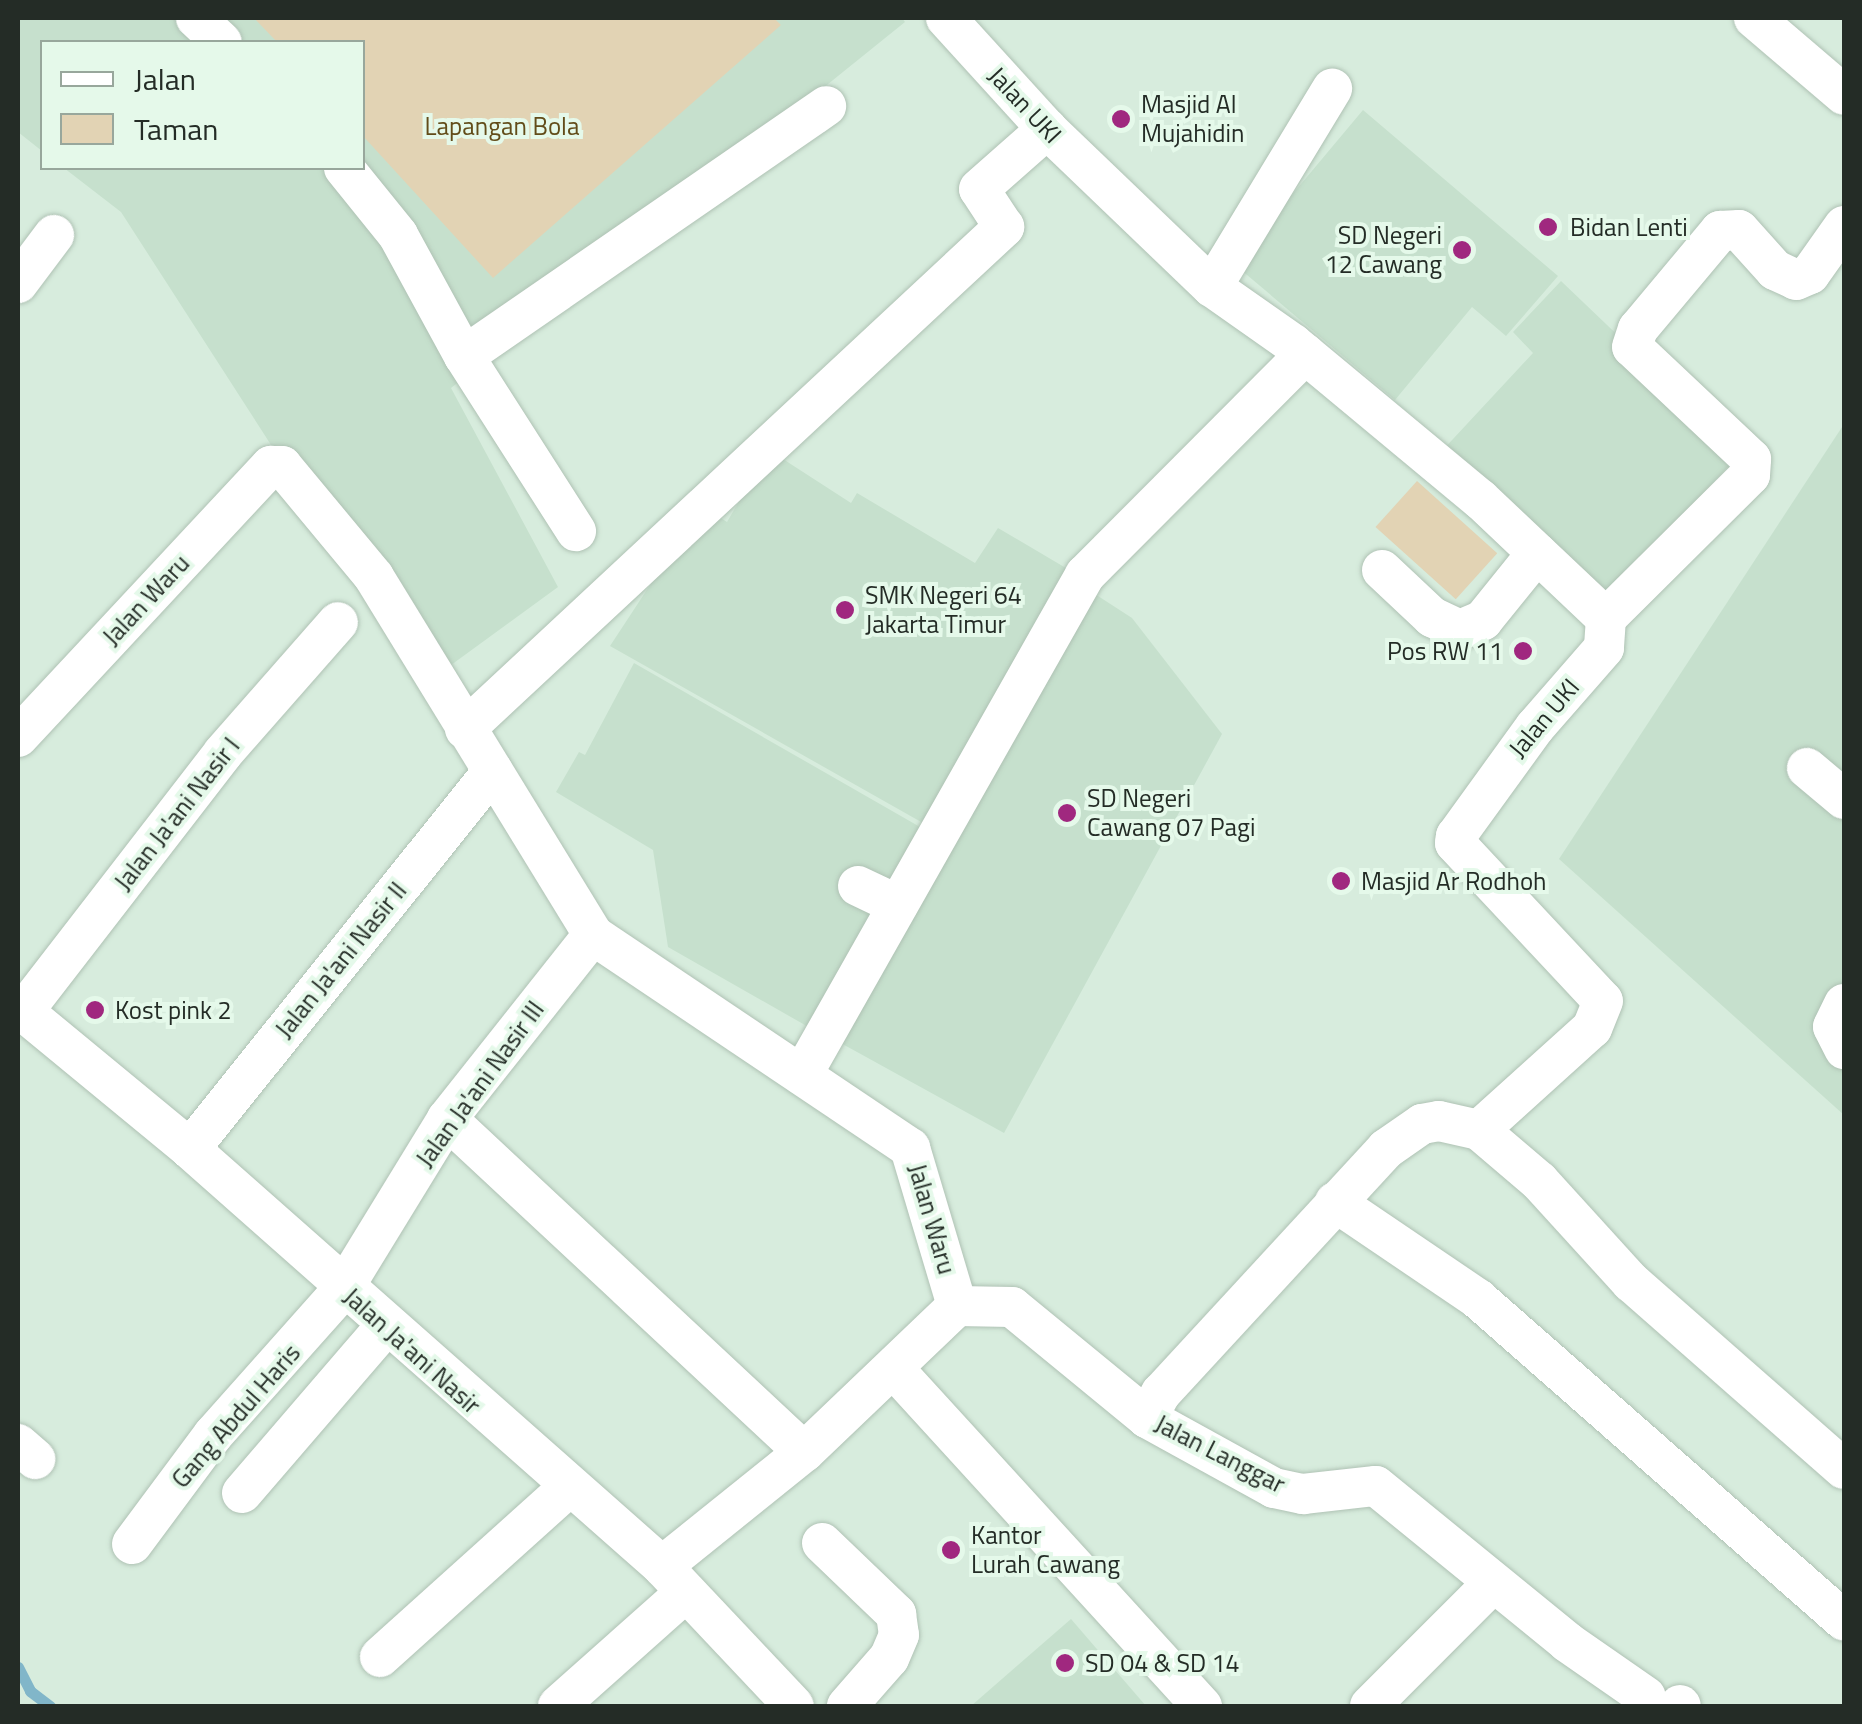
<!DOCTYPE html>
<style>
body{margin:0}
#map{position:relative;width:1862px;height:1724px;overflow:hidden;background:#d7ecdd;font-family:"Titillium Web",sans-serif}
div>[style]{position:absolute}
.built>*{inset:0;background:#c6e0cd}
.green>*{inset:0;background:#e2d3b4;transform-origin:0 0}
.stream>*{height:11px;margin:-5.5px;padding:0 5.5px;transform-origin:5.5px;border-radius:5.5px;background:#81b6c9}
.roads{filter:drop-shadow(0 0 2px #afc2b4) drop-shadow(0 0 2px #afc2b4)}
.minor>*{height:40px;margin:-20px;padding:0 20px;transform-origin:20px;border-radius:20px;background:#fff}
.dots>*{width:28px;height:28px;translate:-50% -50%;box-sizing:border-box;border:5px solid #e5f9ea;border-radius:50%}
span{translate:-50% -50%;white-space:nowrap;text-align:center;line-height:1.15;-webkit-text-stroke:8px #e5f9ea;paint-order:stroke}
.street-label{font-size:25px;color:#242c26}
.poi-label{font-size:25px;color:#242c26}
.left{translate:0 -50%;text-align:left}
.right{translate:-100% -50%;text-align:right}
.park-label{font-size:25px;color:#624c19}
.frame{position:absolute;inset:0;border:20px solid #242c26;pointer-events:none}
.legend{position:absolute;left:40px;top:40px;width:325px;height:130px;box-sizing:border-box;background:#e5f9ea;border:2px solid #98a79c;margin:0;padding:12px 18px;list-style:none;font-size:30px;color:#242c26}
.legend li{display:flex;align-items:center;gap:20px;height:50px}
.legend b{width:50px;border:2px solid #98a79c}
</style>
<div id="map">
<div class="built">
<div style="clip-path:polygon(18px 18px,902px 18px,905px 22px,451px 388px,558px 587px,425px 684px,121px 212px,64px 168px,362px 168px,362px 42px,42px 42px,42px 151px,18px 132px)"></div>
<div style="clip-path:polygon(1363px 110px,1558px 276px,1506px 336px,1472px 307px,1395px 400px,1234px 264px)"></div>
<div style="clip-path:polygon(1561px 281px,1741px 453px,1599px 604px,1440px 453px,1533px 353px,1513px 332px)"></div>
<div style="clip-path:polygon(1844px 424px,1844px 1115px,1559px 859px)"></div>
<div style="clip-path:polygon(769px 450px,851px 503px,857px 493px,975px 563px,998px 528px,1076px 574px,930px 827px,610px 646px,702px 506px,727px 522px)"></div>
<div style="clip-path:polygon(1081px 585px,1132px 618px,1222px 734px,1004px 1133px,828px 1036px)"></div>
<div style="clip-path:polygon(634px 663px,934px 835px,819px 1033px,668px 947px,653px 850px,556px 792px,579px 752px,585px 755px)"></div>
<div style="clip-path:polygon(1071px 1619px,1146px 1706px,971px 1706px)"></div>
</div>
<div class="green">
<div style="clip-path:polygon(254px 18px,774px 18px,781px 25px,493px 278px,363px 136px,362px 42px,277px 42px)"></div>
<div style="left:1417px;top:481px;width:108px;height:62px;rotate:42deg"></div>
</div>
<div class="stream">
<div style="left:18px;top:1667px;width:27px;rotate:63deg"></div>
<div style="left:30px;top:1691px;width:25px;rotate:37deg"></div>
</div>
<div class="roads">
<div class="minor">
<div style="left:196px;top:18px;width:35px;rotate:43deg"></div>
<div style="left:946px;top:18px;width:150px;rotate:47.7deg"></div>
<div style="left:1047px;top:129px;width:228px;rotate:43.8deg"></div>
<div style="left:1212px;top:287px;width:99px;rotate:35.1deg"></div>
<div style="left:1293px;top:344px;width:243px;rotate:39.7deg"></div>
<div style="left:1480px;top:499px;width:173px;rotate:43.4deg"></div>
<div style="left:1606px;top:618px;width:30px;rotate:94deg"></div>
<div style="left:1604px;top:648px;width:105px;rotate:131.1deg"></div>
<div style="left:1535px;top:727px;width:135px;rotate:125.9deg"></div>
<div style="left:1456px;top:836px;width:7px;rotate:98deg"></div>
<div style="left:1455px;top:843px;width:216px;rotate:46.9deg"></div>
<div style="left:1603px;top:1001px;width:29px;rotate:112deg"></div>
<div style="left:1592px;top:1028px;width:152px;rotate:137.9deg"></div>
<div style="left:1754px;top:18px;width:118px;rotate:40.5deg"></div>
<div style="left:344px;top:168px;width:86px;rotate:51.1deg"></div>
<div style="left:398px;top:235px;width:138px;rotate:61.4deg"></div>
<div style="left:464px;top:356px;width:440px;rotate:-34.6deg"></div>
<div style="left:18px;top:283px;width:60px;rotate:-53.1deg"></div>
<div style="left:1212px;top:287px;width:232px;rotate:-58.8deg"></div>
<div style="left:464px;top:356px;width:208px;rotate:57.4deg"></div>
<div style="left:1382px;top:570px;width:69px;rotate:43.2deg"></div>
<div style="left:1432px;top:617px;width:31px;rotate:25deg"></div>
<div style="left:1460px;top:630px;width:25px;rotate:-23deg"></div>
<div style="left:1483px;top:620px;width:86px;rotate:-51.1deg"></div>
<div style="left:1606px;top:618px;width:203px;rotate:-44.8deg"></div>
<div style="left:1750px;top:475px;width:16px;rotate:-86deg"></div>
<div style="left:1751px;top:459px;width:163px;rotate:-136.7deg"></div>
<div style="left:1632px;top:347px;width:19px;rotate:-72deg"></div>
<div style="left:1638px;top:329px;width:128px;rotate:-50.1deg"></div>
<div style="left:1720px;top:231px;width:19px;rotate:-3deg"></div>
<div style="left:1739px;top:230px;width:54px;rotate:48deg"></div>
<div style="left:1775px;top:270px;width:23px;rotate:25deg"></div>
<div style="left:1796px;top:280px;width:15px;rotate:-23deg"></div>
<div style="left:1810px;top:274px;width:59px;rotate:-54.7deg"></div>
<div style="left:465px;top:729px;width:737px;rotate:-42.96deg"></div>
<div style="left:1004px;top:227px;width:45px;rotate:-123.3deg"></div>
<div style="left:979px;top:189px;width:91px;rotate:-41.4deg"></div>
<div style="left:18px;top:737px;width:371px;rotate:-47deg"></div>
<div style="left:271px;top:466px;width:11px"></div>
<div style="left:282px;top:466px;width:144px;rotate:50.3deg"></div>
<div style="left:374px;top:577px;width:420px;rotate:58.5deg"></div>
<div style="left:593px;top:935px;width:382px;rotate:33.9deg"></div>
<div style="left:910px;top:1148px;width:165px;rotate:73.4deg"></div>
<div style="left:957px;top:1306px;width:211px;rotate:136.3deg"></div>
<div style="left:804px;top:1452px;width:182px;rotate:141.2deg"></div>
<div style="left:1807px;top:768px;width:48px;rotate:40deg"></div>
<div style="left:858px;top:886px;width:44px;rotate:25.4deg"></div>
<div style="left:1844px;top:1004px;width:25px;rotate:116deg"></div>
<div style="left:1833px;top:1027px;width:25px;rotate:63deg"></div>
<div style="left:18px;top:1007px;width:223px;rotate:39.5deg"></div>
<div style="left:190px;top:1149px;width:630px;rotate:41.46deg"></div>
<div style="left:662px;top:1566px;width:192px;rotate:46.7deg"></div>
<div style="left:23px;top:1012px;width:327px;rotate:-52.3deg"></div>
<div style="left:223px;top:753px;width:174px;rotate:-48.7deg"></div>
<div style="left:802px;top:1075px;width:575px;rotate:-60.49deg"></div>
<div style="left:1085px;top:575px;width:312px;rotate:-45.1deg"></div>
<div style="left:447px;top:1119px;width:488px;rotate:43deg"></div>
<div style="left:190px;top:1149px;width:484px;rotate:-51.3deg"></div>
<div style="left:1335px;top:1202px;width:173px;rotate:34.1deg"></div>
<div style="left:1478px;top:1299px;width:487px;rotate:41.3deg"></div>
<div style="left:957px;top:1306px;width:55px;rotate:1deg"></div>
<div style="left:1012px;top:1307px;width:175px;rotate:39.4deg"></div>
<div style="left:1147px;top:1418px;width:145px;rotate:28.9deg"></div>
<div style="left:1274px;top:1488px;width:30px;rotate:12deg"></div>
<div style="left:1303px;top:1494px;width:73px;rotate:-6.3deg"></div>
<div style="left:1376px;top:1486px;width:247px;rotate:39.2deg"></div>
<div style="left:1567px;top:1642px;width:96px;rotate:34.8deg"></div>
<div style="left:894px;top:1369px;width:457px;rotate:47.6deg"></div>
<div style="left:1147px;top:1418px;width:29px;rotate:-61deg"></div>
<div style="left:1161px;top:1393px;width:332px;rotate:-47.3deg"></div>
<div style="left:1386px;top:1149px;width:44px;rotate:-34.8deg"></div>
<div style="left:1422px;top:1124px;width:17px;rotate:-10deg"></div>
<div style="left:1439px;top:1121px;width:41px;rotate:12.7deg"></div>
<div style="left:1479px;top:1130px;width:79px;rotate:40.4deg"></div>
<div style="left:1539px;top:1181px;width:137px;rotate:47.7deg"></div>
<div style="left:1631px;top:1282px;width:283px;rotate:41.3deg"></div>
<div style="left:18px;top:1444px;width:23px;rotate:41deg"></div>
<div style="left:242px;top:1493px;width:219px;rotate:-49.3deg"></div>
<div style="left:822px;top:1543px;width:103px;rotate:43.8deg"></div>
<div style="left:896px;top:1614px;width:21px;rotate:82deg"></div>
<div style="left:899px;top:1635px;width:25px;rotate:113deg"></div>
<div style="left:889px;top:1658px;width:64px;rotate:131.2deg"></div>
<div style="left:132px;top:1544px;width:136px;rotate:-53.4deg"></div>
<div style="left:213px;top:1435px;width:195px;rotate:-48.3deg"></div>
<div style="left:343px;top:1289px;width:199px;rotate:-58.5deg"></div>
<div style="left:447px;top:1119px;width:235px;rotate:-51.6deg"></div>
<div style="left:380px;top:1657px;width:253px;rotate:-42deg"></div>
<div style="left:1680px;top:1705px;width:1px;rotate:45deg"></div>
<div style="left:558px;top:1706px;width:170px;rotate:-41.7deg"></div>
<div style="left:1370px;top:1706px;width:174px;rotate:-45deg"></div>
</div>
</div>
<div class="dots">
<div style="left:1121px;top:119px;background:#a0287f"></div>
<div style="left:1548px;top:227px;background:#a0287f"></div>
<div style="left:1462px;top:250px;background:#a0287f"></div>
<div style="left:845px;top:610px;background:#a0287f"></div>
<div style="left:1523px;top:651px;background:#a0287f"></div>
<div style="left:1067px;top:813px;background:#a0287f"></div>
<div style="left:1341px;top:881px;background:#a0287f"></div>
<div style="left:95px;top:1010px;background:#a0287f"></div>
<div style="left:951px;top:1550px;background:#a0287f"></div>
<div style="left:1065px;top:1663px;background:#a0287f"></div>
</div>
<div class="street-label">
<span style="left:1025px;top:105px;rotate:47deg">Jalan UKI</span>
<span style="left:146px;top:600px;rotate:-47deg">Jalan Waru</span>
<span style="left:1544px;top:718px;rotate:-50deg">Jalan UKI</span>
<span style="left:177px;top:814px;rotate:-52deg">Jalan Ja'ani Nasir I</span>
<span style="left:341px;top:960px;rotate:-51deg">Jalan Ja'ani Nasir II</span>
<span style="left:480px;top:1084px;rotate:-54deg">Jalan Ja'ani Nasir III</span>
<span style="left:932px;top:1219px;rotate:74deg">Jalan Waru</span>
<span style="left:412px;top:1351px;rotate:42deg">Jalan Ja'ani Nasir</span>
<span style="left:236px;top:1416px;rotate:-49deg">Gang Abdul Haris</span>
<span style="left:1220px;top:1454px;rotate:27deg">Jalan Langgar</span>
</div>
<div class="poi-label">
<span class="left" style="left:1141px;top:119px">Masjid Al<br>Mujahidin</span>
<span class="left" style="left:1570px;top:227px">Bidan Lenti</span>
<span class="right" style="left:1442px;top:250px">SD Negeri<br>12 Cawang</span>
<span class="left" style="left:865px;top:610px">SMK Negeri 64<br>Jakarta Timur</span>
<span class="right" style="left:1503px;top:651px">Pos RW 11</span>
<span class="left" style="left:1087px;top:813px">SD Negeri<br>Cawang 07 Pagi</span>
<span class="left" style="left:1361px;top:881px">Masjid Ar Rodhoh</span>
<span class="left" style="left:115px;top:1010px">Kost pink 2</span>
<span class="left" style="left:971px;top:1550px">Kantor<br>Lurah Cawang</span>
<span class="left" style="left:1085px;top:1663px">SD 04 &amp; SD 14</span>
</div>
<div class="park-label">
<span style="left:502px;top:126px">Lapangan Bola</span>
</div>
<div class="frame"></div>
<ul class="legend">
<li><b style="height:12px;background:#fff"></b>Jalan</li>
<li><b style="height:28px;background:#e2d3b4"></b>Taman</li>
</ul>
</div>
